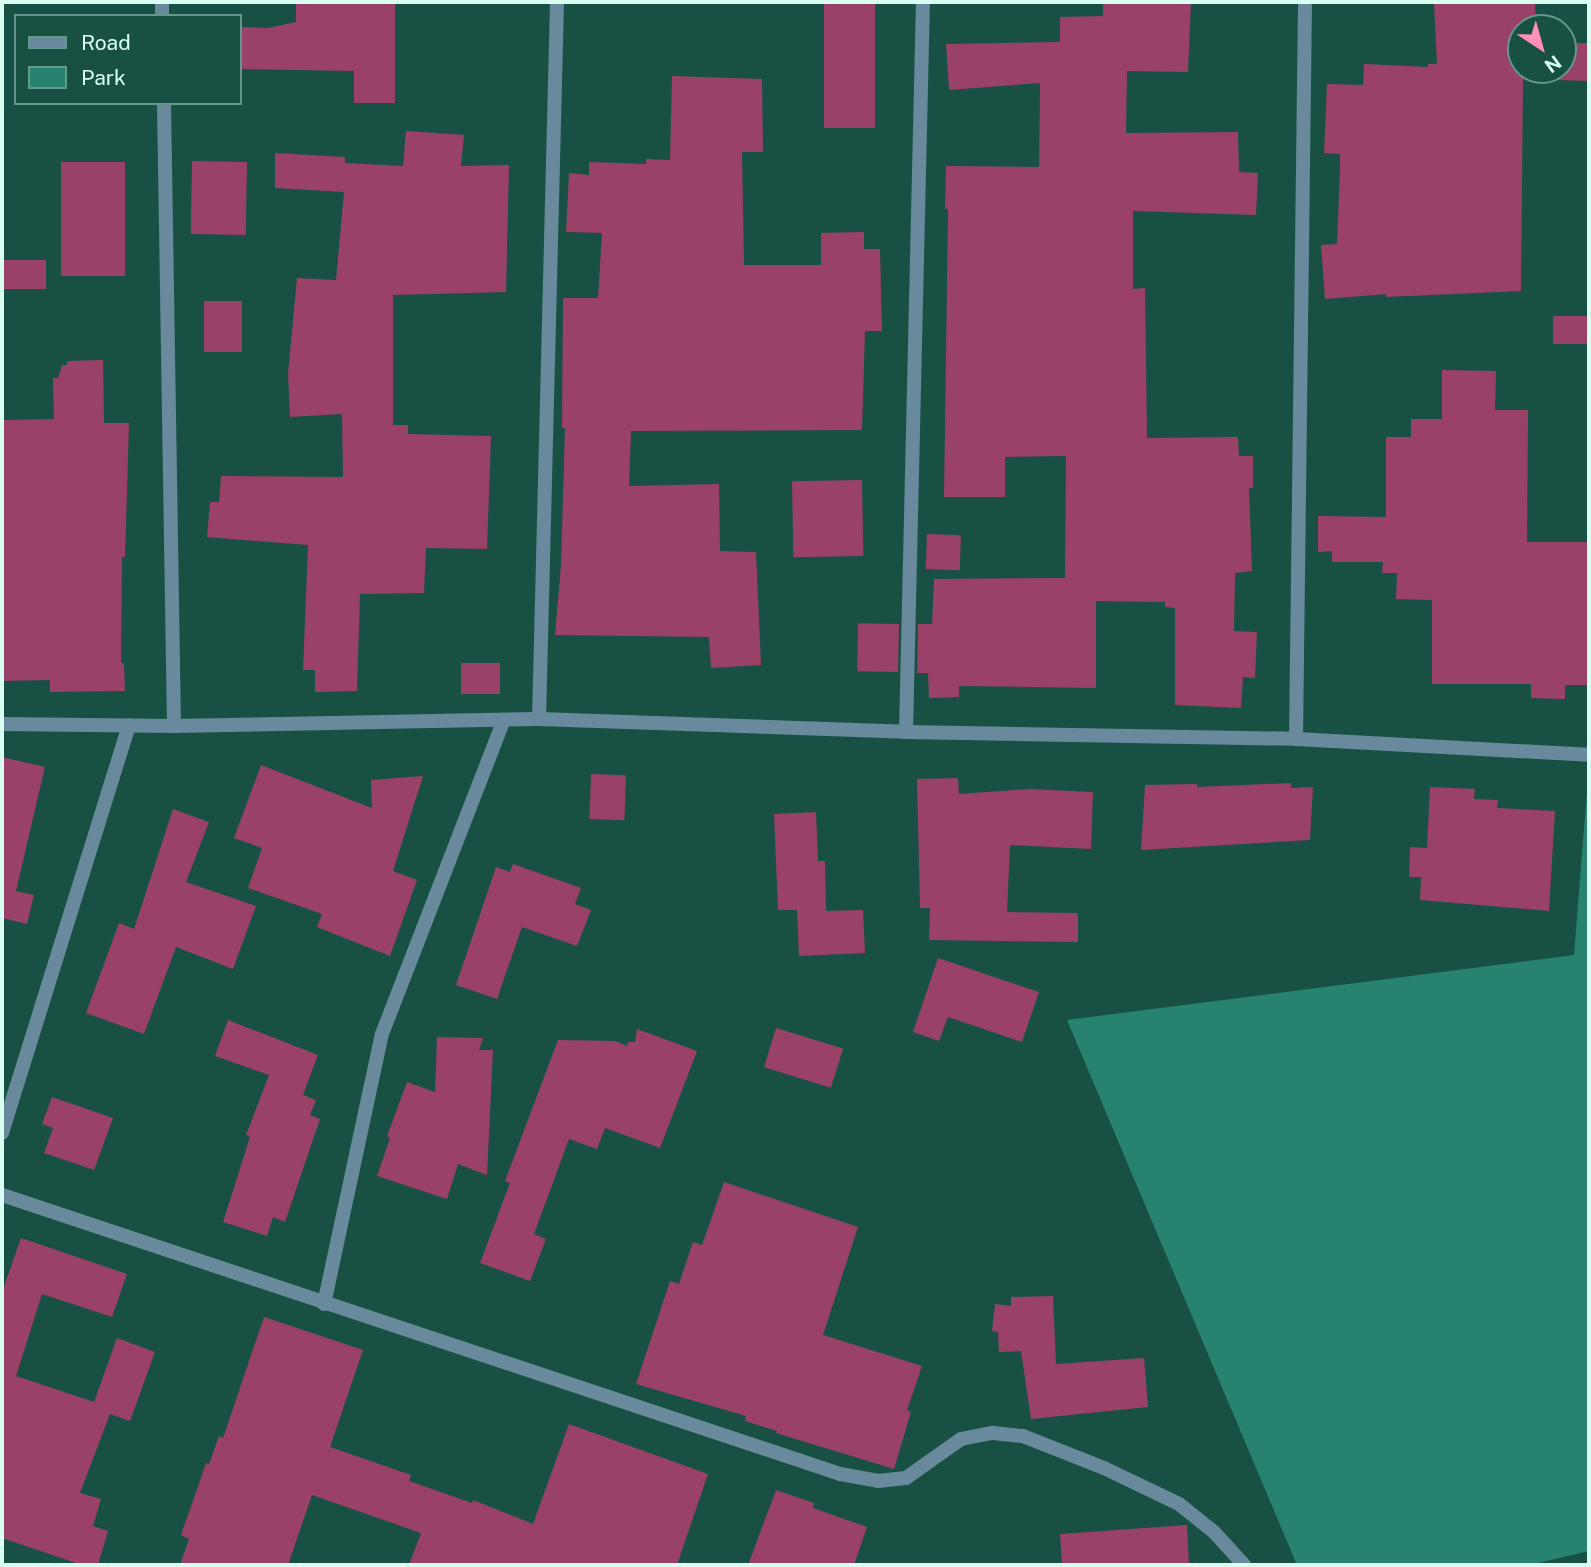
<!DOCTYPE html>
<style>
body{margin:0}
#map{position:relative;width:1591px;height:1567px;overflow:hidden;background:#185144;font-family:"Public Sans",sans-serif}
div>[style]{position:absolute}
.green>*{inset:0;background:#27836f}
.building>*{inset:0;background:#994168;transform-origin:0 0}
.minor>*{height:14px;margin:-7px;padding:0 7px;transform-origin:7px;border-radius:7px;background:#69899d}
span{translate:-50% -50%;white-space:nowrap;text-align:center;line-height:1.15;-webkit-text-stroke:6px #185144;paint-order:stroke}
.frame{position:absolute;inset:0;border:4px solid #d9fff3;pointer-events:none}
.legend{position:absolute;left:14px;top:14px;width:228px;height:91px;box-sizing:border-box;background:#185144;border:2px solid #65978a;margin:0;padding:9px 12px;list-style:none;font-size:21px;color:#d9fff3}
.legend li{display:flex;align-items:center;gap:14px;height:35px}
.legend b{width:35px;border:2px solid #65978a}
.north{position:absolute;left:1507px;top:14px;width:70px;height:70px;box-sizing:border-box;background:#185144;border:2px solid #65978a;border-radius:50%;rotate:144deg;font-size:19px;font-weight:700;line-height:28px;text-align:center;color:#d9fff3}
.north::after{content:'';display:block;margin:auto;width:24px;height:32px;background:#fe8ebc;clip-path:polygon(50% 0,100% 100%,50% 72%,0 100%)}
</style>
<div id="map">
<div class="green">
<div style="clip-path:polygon(1587px 791px,1589px 1551px,1529px 1565px,1297px 1565px,1067px 1020px,1574px 955px)"></div>
</div>
<div class="building">
<div style="clip-path:polygon(296px 2px,395px 2px,395px 103px,354px 103px,354px 71px,240px 69px,240px 27px,268px 28px,296px 22px)"></div>
<div style="left:824px;top:2px;width:51px;height:126px"></div>
<div style="clip-path:polygon(1103px 2px,1191px 2px,1188px 72px,1127px 71px,1126px 133px,1238px 132px,1239px 172px,1258px 173px,1256px 215px,1133px 211px,1133px 289px,1145px 288px,1147px 438px,1238px 437px,1239px 456px,1253px 456px,1253px 488px,1249px 488px,1252px 571px,1235px 573px,1234px 631px,1257px 632px,1255px 678px,1243px 677px,1241px 708px,1175px 705px,1175px 608px,1165px 607px,1165px 602px,1096px 601px,1096px 688px,959px 686px,959px 697px,929px 698px,928px 673px,917px 673px,918px 624px,932px 624px,934px 579px,1065px 578px,1066px 456px,1005px 457px,1005px 497px,944px 497px,948px 209px,945px 209px,946px 166px,1039px 167px,1040px 83px,949px 90px,946px 44px,1060px 42px,1060px 17px,1103px 16px)"></div>
<div style="clip-path:polygon(1535px 2px,1536px 28px,1521px 28px,1521px 70px,1563px 70px,1563px 43px,1589px 43px,1589px 81px,1523px 79px,1521px 291px,1386px 297px,1386px 294px,1325px 299px,1321px 245px,1337px 244px,1340px 168px,1340px 154px,1324px 153px,1327px 84px,1363px 85px,1364px 64px,1428px 67px,1428px 64px,1437px 64px,1434px 3px)"></div>
<div style="clip-path:polygon(672px 76px,762px 79px,763px 152px,742px 152px,744px 265px,821px 265px,821px 233px,864px 232px,864px 249px,880px 249px,882px 331px,865px 331px,862px 430px,631px 431px,629px 486px,719px 484px,720px 551px,756px 552px,761px 665px,711px 668px,709px 637px,555px 635px,561px 565px,565px 428px,562px 428px,563px 298px,598px 298px,602px 233px,566px 232px,569px 173px,589px 175px,589px 162px,646px 164px,646px 159px,670px 160px)"></div>
<div style="clip-path:polygon(406px 131px,464px 135px,461px 166px,509px 165px,506px 292px,393px 295px,393px 425px,408px 425px,408px 434px,491px 436px,487px 549px,426px 548px,424px 593px,360px 594px,357px 691px,315px 692px,315px 670px,303px 670px,308px 545px,207px 537px,210px 502px,219px 502px,221px 476px,343px 477px,342px 414px,290px 417px,288px 373px,297px 278px,336px 280px,344px 192px,275px 188px,275px 153px,345px 157px,345px 163px,403px 166px)"></div>
<div style="left:192px;top:161px;width:55px;height:73px;rotate:1deg"></div>
<div style="left:61px;top:162px;width:64px;height:114px"></div>
<div style="left:46px;top:260px;width:29px;height:44px;rotate:90deg"></div>
<div style="left:242px;top:301px;width:51px;height:38px;rotate:90deg"></div>
<div style="left:1553px;top:316px;width:36px;height:28px"></div>
<div style="clip-path:polygon(103px 360px,104px 423px,129px 423px,125px 557px,122px 557px,121px 663px,124px 663px,125px 691px,50px 692px,50px 680px,2px 681px,2px 420px,54px 419px,53px 378px,58px 378px,62px 365px,67px 365px,67px 361px)"></div>
<div style="clip-path:polygon(1442px 370px,1496px 371px,1495px 410px,1528px 410px,1527px 542px,1589px 542px,1589px 685px,1565px 685px,1565px 699px,1531px 698px,1531px 684px,1432px 684px,1432px 600px,1396px 599px,1397px 573px,1382px 573px,1383px 562px,1332px 562px,1332px 551px,1318px 552px,1318px 516px,1386px 517px,1386px 437px,1411px 437px,1411px 419px,1442px 419px)"></div>
<div style="left:862px;top:480px;width:76px;height:70px;rotate:89deg"></div>
<div style="left:927px;top:534px;width:34px;height:35px;rotate:2deg"></div>
<div style="left:899px;top:624px;width:48px;height:41px;rotate:91deg"></div>
<div style="left:500px;top:663px;width:31px;height:39px;rotate:90deg"></div>
<div style="clip-path:polygon(2px 757px,45px 767px,16px 891px,34px 895px,27px 924px,2px 918px)"></div>
<div style="clip-path:polygon(261px 765px,372px 808px,371px 780px,423px 776px,393px 871px,417px 880px,390px 956px,317px 927px,322px 914px,248px 888px,262px 848px,234px 838px)"></div>
<div style="left:591px;top:774px;width:35px;height:45px;rotate:2deg"></div>
<div style="clip-path:polygon(958px 778px,959px 794px,1029px 789px,1093px 792px,1091px 849px,1010px 845px,1007px 912px,1078px 913px,1078px 942px,929px 940px,930px 908px,920px 908px,917px 779px)"></div>
<div style="clip-path:polygon(1291px 783px,1291px 788px,1313px 787px,1310px 840px,1141px 850px,1145px 785px,1197px 784px,1197px 787px)"></div>
<div style="clip-path:polygon(1430px 787px,1475px 789px,1474px 799px,1498px 800px,1497px 808px,1555px 811px,1549px 911px,1420px 900px,1421px 877px,1409px 877px,1410px 847px,1427px 848px)"></div>
<div style="clip-path:polygon(173px 809px,209px 822px,186px 882px,256px 906px,233px 969px,176px 947px,144px 1034px,86px 1013px,119px 923px,134px 929px)"></div>
<div style="clip-path:polygon(816px 812px,818px 861px,825px 861px,826px 911px,863px 910px,865px 953px,799px 956px,797px 910px,778px 910px,774px 814px)"></div>
<div style="clip-path:polygon(513px 864px,581px 888px,575px 904px,591px 910px,577px 946px,522px 927px,497px 999px,456px 985px,496px 867px,510px 872px)"></div>
<div style="clip-path:polygon(938px 958px,1039px 992px,1022px 1042px,948px 1017px,939px 1041px,913px 1032px)"></div>
<div style="clip-path:polygon(228px 1020px,318px 1055px,303px 1095px,316px 1100px,310px 1115px,320px 1119px,285px 1222px,273px 1217px,267px 1236px,223px 1222px,250px 1137px,246px 1135px,269px 1075px,215px 1056px)"></div>
<div style="left:776px;top:1028px;width:70px;height:41px;rotate:17deg"></div>
<div style="clip-path:polygon(637px 1029px,697px 1051px,660px 1148px,605px 1128px,597px 1149px,569px 1139px,534px 1234px,546px 1239px,530px 1281px,480px 1263px,510px 1183px,505px 1181px,558px 1040px,615px 1041px,627px 1046px,628px 1042px,635px 1042px)"></div>
<div style="clip-path:polygon(437px 1037px,483px 1038px,479px 1050px,493px 1050px,487px 1175px,458px 1164px,447px 1199px,377px 1176px,390px 1138px,387px 1136px,407px 1082px,435px 1092px)"></div>
<div style="clip-path:polygon(52px 1097px,113px 1118px,94px 1170px,44px 1153px,53px 1128px,42px 1124px)"></div>
<div style="clip-path:polygon(724px 1182px,858px 1227px,823px 1335px,922px 1366px,907px 1410px,911px 1412px,894px 1469px,776px 1433px,777px 1431px,745px 1421px,746px 1416px,636px 1384px,670px 1281px,679px 1284px,693px 1242px,702px 1245px)"></div>
<div style="clip-path:polygon(21px 1238px,127px 1274px,112px 1317px,42px 1294px,16px 1376px,94px 1402px,117px 1338px,155px 1352px,130px 1421px,110px 1414px,80px 1493px,101px 1499px,93px 1526px,108px 1531px,98px 1565px,82px 1565px,2px 1538px,2px 1292px)"></div>
<div style="clip-path:polygon(1053px 1296px,1056px 1364px,1144px 1358px,1148px 1407px,1031px 1419px,1021px 1351px,999px 1352px,998px 1332px,992px 1331px,995px 1304px,1011px 1306px,1011px 1297px)"></div>
<div style="clip-path:polygon(264px 1317px,363px 1350px,330px 1447px,411px 1475px,409px 1481px,472px 1503px,473px 1500px,533px 1524px,569px 1424px,708px 1474px,677px 1565px,409px 1565px,421px 1533px,312px 1495px,288px 1565px,180px 1565px,189px 1539px,181px 1535px,206px 1463px,209px 1464px,219px 1436px,223px 1438px)"></div>
<div style="clip-path:polygon(776px 1490px,814px 1503px,813px 1508px,867px 1527px,854px 1565px,748px 1565px)"></div>
<div style="clip-path:polygon(1187px 1525px,1189px 1565px,1062px 1565px,1060px 1534px)"></div>
</div>
<div class="minor">
<div style="left:162px;top:2px;width:14px;rotate:90deg"></div>
<div style="left:164px;top:103px;width:623px;rotate:89.08deg"></div>
<div style="left:539px;top:719px;width:717px;rotate:-88.56deg"></div>
<div style="left:2px;top:724px;width:172px;rotate:0.7deg"></div>
<div style="left:174px;top:726px;width:365px;rotate:-1.1deg"></div>
<div style="left:539px;top:719px;width:367px;rotate:2deg"></div>
<div style="left:906px;top:732px;width:390px;rotate:1deg"></div>
<div style="left:1296px;top:739px;width:293px;rotate:3.1deg"></div>
<div style="left:906px;top:732px;width:730px;rotate:-88.67deg"></div>
<div style="left:1296px;top:739px;width:733px;rotate:-89.3deg"></div>
<div style="left:2px;top:1133px;width:427px;rotate:-72.7deg"></div>
<div style="left:2px;top:1195px;width:883px;rotate:18.41deg"></div>
<div style="left:840px;top:1474px;width:39px;rotate:10deg"></div>
<div style="left:878px;top:1481px;width:28px;rotate:-6deg"></div>
<div style="left:906px;top:1478px;width:67px;rotate:-35.3deg"></div>
<div style="left:961px;top:1439px;width:33px;rotate:-11deg"></div>
<div style="left:993px;top:1433px;width:30px;rotate:6deg"></div>
<div style="left:1023px;top:1436px;width:87px;rotate:21.6deg"></div>
<div style="left:1104px;top:1468px;width:83px;rotate:25.6deg"></div>
<div style="left:1179px;top:1504px;width:45px;rotate:38.7deg"></div>
<div style="left:1214px;top:1532px;width:45px;rotate:47.7deg"></div>
<div style="left:324px;top:1304px;width:276px;rotate:-77.9deg"></div>
<div style="left:382px;top:1034px;width:337px;rotate:-68.8deg"></div>
</div>
<div class="frame"></div>
<ul class="legend">
<li><b style="height:9px;background:#69899d"></b>Road</li>
<li><b style="height:19px;background:#27836f"></b>Park</li>
</ul>
<div class="north">N</div>
</div>
